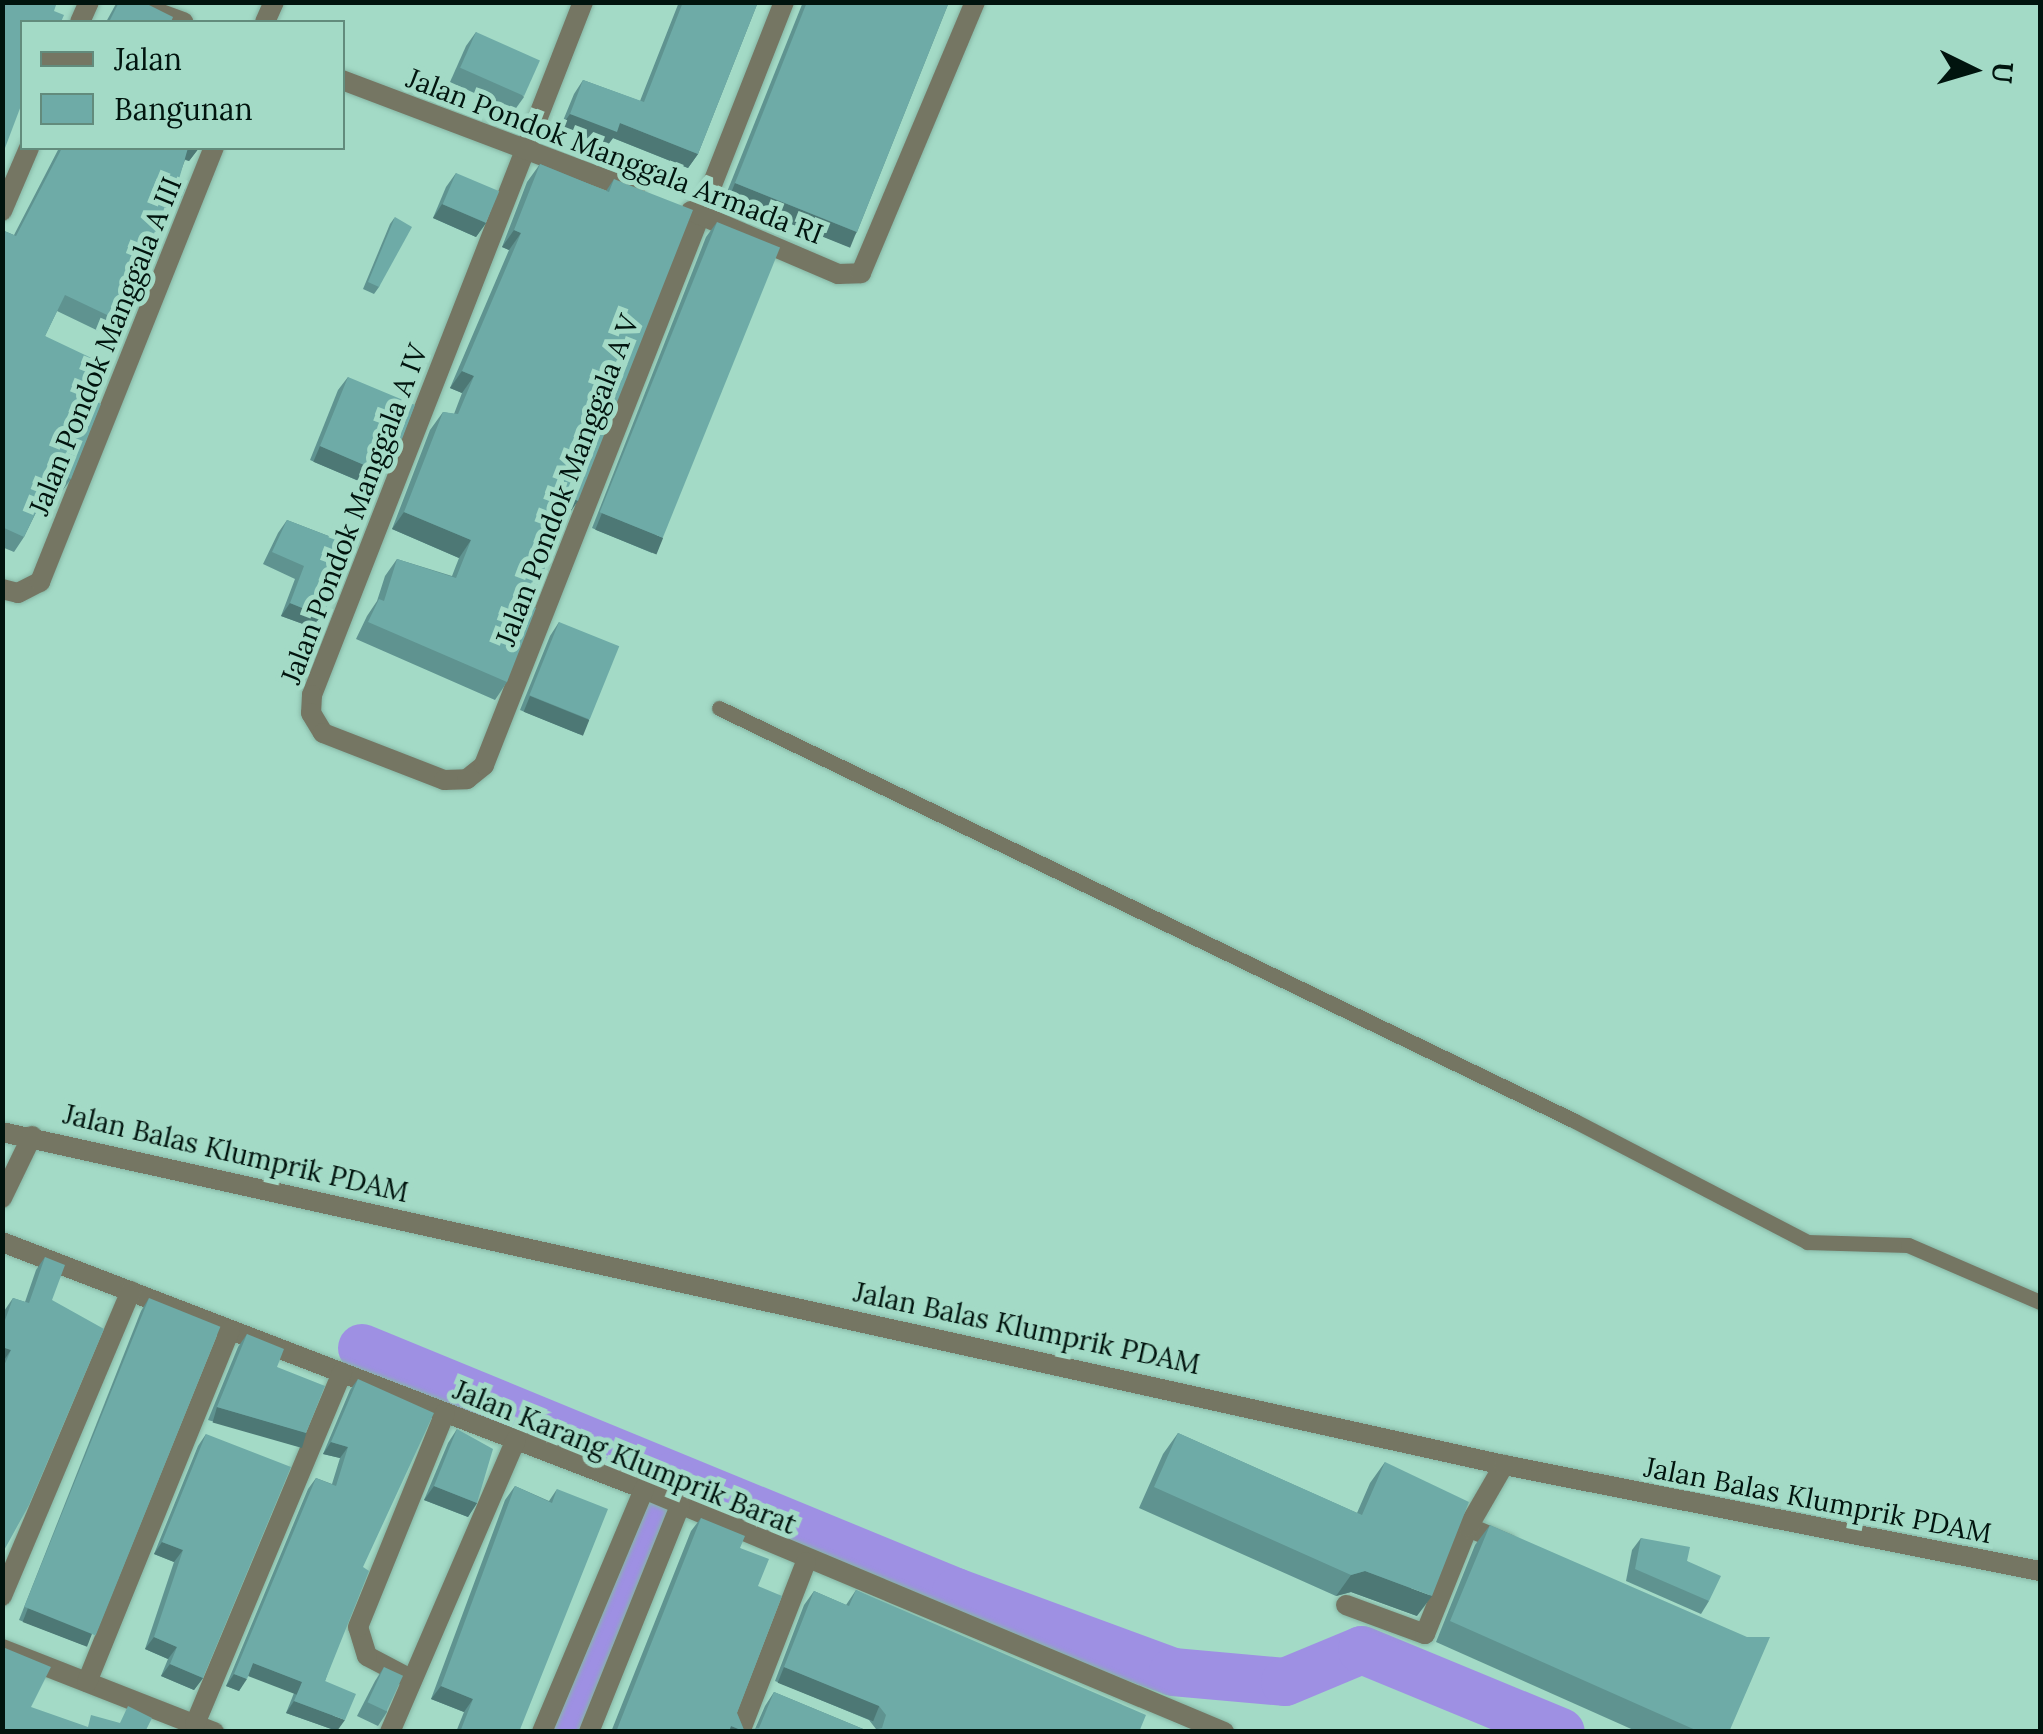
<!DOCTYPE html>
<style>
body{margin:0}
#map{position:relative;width:2043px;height:1734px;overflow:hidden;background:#a3dac6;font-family:Lora,serif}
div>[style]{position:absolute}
.river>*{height:48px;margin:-24px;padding:0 24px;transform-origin:24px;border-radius:24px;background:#9e90e3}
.roads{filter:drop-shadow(0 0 2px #86b6a5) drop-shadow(0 0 2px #86b6a5)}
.service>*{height:15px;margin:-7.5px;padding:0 7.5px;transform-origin:7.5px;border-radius:7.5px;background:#757663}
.minor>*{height:20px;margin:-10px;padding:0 10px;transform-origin:10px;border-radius:10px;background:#757663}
.tertiary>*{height:20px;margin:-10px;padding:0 10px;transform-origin:10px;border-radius:10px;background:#757663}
.wall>*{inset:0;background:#5f9390}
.shaded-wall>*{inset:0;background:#4d7875;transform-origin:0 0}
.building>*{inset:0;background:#6eaba7;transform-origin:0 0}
span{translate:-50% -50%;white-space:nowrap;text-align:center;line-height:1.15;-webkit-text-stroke:10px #a3dac6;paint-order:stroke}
.street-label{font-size:28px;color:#01140e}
.frame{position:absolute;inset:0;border:5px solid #01140e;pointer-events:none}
.legend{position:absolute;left:20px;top:20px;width:325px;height:130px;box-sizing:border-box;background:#a3dac6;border:2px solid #628b7c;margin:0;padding:12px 18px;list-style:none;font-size:30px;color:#01140e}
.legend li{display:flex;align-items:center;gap:20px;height:50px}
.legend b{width:50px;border:2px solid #628b7c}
.north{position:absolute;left:1923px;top:20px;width:100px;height:100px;-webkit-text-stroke:8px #a3dac6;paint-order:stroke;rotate:95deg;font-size:28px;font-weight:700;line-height:40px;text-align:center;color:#01140e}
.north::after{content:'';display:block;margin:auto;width:35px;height:45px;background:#01140e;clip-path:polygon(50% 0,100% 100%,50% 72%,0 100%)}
</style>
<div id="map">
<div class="river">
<div style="left:362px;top:1348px;width:642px;rotate:22.33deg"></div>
<div style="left:956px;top:1592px;width:231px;rotate:20.2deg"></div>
<div style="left:1173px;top:1672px;width:112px;rotate:5.1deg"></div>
<div style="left:1285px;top:1682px;width:83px;rotate:-22.6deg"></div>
<div style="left:1362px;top:1650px;width:215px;rotate:22.4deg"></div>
<div style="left:574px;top:1732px;width:273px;rotate:-69.2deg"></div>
</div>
<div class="roads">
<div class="service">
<div style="left:719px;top:708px;width:950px;rotate:25.76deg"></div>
<div style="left:1575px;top:1121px;width:262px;rotate:27.5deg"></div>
<div style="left:1807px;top:1242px;width:101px;rotate:1.7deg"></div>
<div style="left:1908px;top:1245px;width:144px;rotate:23.4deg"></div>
</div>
<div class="minor">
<div style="left:128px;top:2px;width:59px;rotate:20deg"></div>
<div style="left:583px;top:2px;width:744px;rotate:111.36deg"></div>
<div style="left:312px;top:695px;width:18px;rotate:93deg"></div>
<div style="left:311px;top:713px;width:23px;rotate:59deg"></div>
<div style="left:323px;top:733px;width:130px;rotate:21.2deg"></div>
<div style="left:444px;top:780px;width:23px;rotate:-2deg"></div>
<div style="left:467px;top:779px;width:22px;rotate:-39deg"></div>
<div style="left:484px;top:765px;width:820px;rotate:-68.54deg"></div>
<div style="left:80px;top:22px;width:22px;rotate:-66deg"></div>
<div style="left:265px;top:22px;width:22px;rotate:-66deg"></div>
<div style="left:342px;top:80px;width:313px;rotate:20.7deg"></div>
<div style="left:2px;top:211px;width:69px;rotate:-66.8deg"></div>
<div style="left:691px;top:211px;width:160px;rotate:23.2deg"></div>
<div style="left:838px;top:274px;width:23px;rotate:-2deg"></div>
<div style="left:861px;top:273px;width:294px;rotate:-67.2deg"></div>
<div style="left:2px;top:589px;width:16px;rotate:14deg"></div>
<div style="left:18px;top:593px;width:25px;rotate:-27deg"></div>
<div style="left:40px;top:582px;width:468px;rotate:-68.2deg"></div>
<div style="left:2px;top:1198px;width:69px;rotate:-64.2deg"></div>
<div style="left:2px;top:1242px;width:688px;rotate:21.04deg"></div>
<div style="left:644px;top:1489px;width:629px;rotate:22.73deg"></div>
<div style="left:1468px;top:1527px;width:43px;rotate:23deg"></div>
<div style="left:2px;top:1596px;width:331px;rotate:-67.1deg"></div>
<div style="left:1346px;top:1605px;width:84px;rotate:20.2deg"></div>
<div style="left:1425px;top:1634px;width:115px;rotate:-68.1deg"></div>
<div style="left:1468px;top:1527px;width:72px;rotate:-59.9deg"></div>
<div style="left:2px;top:1649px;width:228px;rotate:21.4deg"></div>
<div style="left:407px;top:1677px;width:45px;rotate:-152.3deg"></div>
<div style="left:367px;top:1656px;width:30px;rotate:-107deg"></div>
<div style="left:358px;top:1627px;width:231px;rotate:-67.9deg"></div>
<div style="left:87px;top:1682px;width:380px;rotate:-67.9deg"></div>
<div style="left:195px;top:1724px;width:381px;rotate:-67.3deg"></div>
<div style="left:390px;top:1732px;width:318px;rotate:-66.7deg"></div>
<div style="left:542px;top:1732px;width:264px;rotate:-67.2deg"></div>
<div style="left:589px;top:1732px;width:244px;rotate:-68.1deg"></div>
<div style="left:740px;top:1732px;width:182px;rotate:-68.8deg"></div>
</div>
<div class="tertiary">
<div style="left:2px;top:1132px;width:1538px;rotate:12.5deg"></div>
<div style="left:1504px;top:1465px;width:546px;rotate:11.19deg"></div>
</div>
</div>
<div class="wall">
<div style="clip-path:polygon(117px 2px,143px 2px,171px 22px,106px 22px)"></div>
<div style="clip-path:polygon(679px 2px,758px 2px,698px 154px,688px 168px,613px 138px,607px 146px,560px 128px,574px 94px,583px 80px,640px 101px)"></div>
<div style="clip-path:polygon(803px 2px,949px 2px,857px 232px,847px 246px,725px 197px)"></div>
<div style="clip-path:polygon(476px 32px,524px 97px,514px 111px,450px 82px,466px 46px)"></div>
<div style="clip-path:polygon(59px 148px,199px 148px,189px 161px,185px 160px,124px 323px,113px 338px,57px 311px,45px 336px,88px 398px,71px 479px,60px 494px,48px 488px,24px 537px,14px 552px,2px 547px,2px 230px,14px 235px)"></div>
<div style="clip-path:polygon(540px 164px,606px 191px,614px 179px,566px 518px,529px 605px,507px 682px,495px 700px,356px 639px,367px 616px,377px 601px,385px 576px,397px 559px,452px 576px,459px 558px,392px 529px,430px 430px,443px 412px,454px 414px,462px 393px,450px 388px,509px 250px,502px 247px,527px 182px)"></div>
<div style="clip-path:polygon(456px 173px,486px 223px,476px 237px,433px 218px,446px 187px)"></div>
<div style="clip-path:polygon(395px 217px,379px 287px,374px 294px,363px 289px,390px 224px)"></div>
<div style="clip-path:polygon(717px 222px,652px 553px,592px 528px,706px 237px)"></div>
<div style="clip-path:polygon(348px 377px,392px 452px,380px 447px,361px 482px,310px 460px,338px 390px)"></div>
<div style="clip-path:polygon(287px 520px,357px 547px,314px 628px,281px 616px,295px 579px,263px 564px,278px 533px)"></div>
<div style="clip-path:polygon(559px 622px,589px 720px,579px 734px,520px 710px,550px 636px)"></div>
<div style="clip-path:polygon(45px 1257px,52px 1300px,2px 1554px,2px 1314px,13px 1298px,25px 1302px,36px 1270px)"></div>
<div style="clip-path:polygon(149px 1298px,83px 1645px,19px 1620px,141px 1311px)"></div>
<div style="clip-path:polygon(247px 1334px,277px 1367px,306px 1433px,297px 1446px,208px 1420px,238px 1347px)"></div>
<div style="clip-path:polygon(358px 1379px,363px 1567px,325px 1681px,337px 1731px,286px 1713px,294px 1693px,248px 1675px,239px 1691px,226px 1686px,308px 1489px,316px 1478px,332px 1484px,340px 1458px,323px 1454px,350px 1390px)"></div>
<div style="clip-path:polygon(457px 1429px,477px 1503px,468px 1517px,424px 1500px,448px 1443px)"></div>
<div style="clip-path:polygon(1178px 1433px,1357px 1513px,1370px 1483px,1385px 1462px,1417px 1616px,1351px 1592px,1336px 1596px,1139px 1508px,1163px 1454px)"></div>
<div style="clip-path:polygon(206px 1434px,203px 1678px,194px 1690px,161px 1676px,168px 1659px,145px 1649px,174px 1562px,154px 1554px,198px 1446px)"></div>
<div style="clip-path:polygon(515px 1486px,549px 1501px,557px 1489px,519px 1732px,456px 1732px,464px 1712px,431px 1699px,505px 1500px)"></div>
<div style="clip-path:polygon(701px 1518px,740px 1548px,758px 1586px,737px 1713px,744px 1730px,755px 1729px,765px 1706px,774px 1692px,868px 1731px,876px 1729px,869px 1720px,775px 1681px,804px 1605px,814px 1591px,846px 1605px,856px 1590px,1139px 1732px,611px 1732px,691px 1531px)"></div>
<div style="clip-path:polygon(1490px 1525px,1729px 1732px,1638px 1732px,1436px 1642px,1475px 1545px)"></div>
<div style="clip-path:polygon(1641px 1538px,1687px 1561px,1709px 1601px,1701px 1614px,1626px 1581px,1632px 1550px)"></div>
<div style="clip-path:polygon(384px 1667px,387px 1712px,378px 1726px,357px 1716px,375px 1681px)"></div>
</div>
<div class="shaded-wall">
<div style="clip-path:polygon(570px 114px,620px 123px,698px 154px,688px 168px,613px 138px,607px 146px,560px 128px)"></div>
<div style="clip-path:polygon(186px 148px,199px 148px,189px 161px,180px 157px)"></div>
<div style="left:735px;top:183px;width:131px;height:17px;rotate:22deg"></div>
<div style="clip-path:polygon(442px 204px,486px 223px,476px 237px,433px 218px)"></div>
<div style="clip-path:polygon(514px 230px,521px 233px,509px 250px,502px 247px)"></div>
<div style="clip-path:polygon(462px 371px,474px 376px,462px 393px,450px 388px)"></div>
<div style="clip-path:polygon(386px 432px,402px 439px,392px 452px,376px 446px)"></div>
<div style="left:320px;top:446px;width:56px;height:17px;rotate:23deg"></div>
<div style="clip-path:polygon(573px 498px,578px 501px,566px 518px,561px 516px)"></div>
<div style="clip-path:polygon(404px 512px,471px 540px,459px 558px,392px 529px)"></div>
<div style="left:602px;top:513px;width:66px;height:18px;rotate:22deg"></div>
<div style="clip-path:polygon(290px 603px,322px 616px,314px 628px,281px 616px)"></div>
<div style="left:530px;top:696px;width:64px;height:17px;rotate:22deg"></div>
<div style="clip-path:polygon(2px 1347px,11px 1350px,2px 1363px)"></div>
<div style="left:217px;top:1407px;width:93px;height:16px;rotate:16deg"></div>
<div style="clip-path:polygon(331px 1442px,348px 1447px,340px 1458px,323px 1454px)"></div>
<div style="clip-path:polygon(434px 1486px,477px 1503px,468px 1517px,424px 1500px)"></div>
<div style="clip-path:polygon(162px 1542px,183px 1550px,174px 1562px,154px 1554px)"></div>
<div style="clip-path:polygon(1365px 1571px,1432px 1596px,1417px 1616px,1351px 1592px,1336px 1596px,1351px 1575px)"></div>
<div style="left:28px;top:1608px;width:69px;height:15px;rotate:21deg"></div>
<div style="clip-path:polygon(154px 1637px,177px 1647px,168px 1659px,145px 1649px)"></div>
<div style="left:253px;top:1663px;width:53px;height:14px;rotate:21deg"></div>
<div style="clip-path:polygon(170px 1664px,203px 1678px,194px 1690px,161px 1676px)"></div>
<div style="left:784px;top:1667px;width:103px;height:17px;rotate:22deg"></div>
<div style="clip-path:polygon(234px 1674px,247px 1679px,239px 1691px,226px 1686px)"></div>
<div style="clip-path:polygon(441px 1686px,473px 1699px,464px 1712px,431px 1699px)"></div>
<div style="clip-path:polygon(294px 1701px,345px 1720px,337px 1731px,286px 1713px)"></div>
<div style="clip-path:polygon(731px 1726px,746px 1732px,727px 1732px)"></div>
</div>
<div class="building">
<div style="clip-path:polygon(2px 2px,57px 2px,54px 11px,64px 15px,61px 22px,22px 22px,22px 103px,2px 156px)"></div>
<div style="clip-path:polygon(119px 2px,143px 2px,173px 17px,171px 22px,109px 22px)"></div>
<div style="clip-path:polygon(683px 2px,758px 2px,698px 154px,620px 123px,617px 132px,570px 114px,583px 80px,644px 102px)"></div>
<div style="clip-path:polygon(807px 2px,949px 2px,857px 232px,735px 183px)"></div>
<div style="left:476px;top:32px;width:70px;height:39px;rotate:24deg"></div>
<div style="clip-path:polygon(62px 148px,188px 148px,177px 186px,185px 189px,124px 323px,65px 295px,45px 336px,104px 364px,88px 398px,101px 404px,71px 479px,55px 472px,24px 537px,2px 527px,2px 280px,5px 275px,2px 273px,2px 230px,16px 236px)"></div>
<div style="clip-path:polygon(540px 164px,609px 192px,614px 179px,693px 210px,578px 501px,573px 498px,529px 605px,536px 608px,507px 682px,368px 622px,379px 599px,384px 601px,397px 559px,456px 578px,471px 540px,404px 512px,443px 412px,458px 414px,474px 376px,462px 371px,521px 233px,514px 230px)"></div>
<div style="left:456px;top:173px;width:47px;height:34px;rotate:23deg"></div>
<div style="clip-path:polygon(395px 217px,412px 227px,379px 287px,368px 282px)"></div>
<div style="left:717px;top:222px;width:68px;height:313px;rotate:22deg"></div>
<div style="clip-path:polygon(348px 377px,415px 405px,402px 439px,386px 432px,371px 468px,320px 446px)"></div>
<div style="clip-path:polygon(287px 520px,357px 547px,322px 616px,290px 603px,304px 566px,272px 552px)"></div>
<div style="left:559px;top:622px;width:65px;height:79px;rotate:22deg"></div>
<div style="clip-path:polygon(45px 1257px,65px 1265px,52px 1300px,104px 1329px,29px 1505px,2px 1554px,2px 1370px,11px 1350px,2px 1347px,2px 1322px,4px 1323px,13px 1298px,29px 1303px)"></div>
<div style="left:149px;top:1298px;width:77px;height:333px;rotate:22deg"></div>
<div style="clip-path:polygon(247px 1334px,284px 1349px,277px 1367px,325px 1386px,306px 1433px,217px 1407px)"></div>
<div style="clip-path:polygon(358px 1379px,434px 1413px,363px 1567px,369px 1571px,325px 1681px,356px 1694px,345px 1720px,294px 1701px,302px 1682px,253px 1663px,247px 1679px,234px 1674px,316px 1478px,336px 1486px,348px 1447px,331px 1442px)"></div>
<div style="clip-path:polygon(457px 1429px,493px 1449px,477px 1503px,434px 1486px)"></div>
<div style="clip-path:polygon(1178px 1433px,1362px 1515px,1385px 1462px,1469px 1502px,1432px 1596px,1365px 1571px,1351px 1575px,1154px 1487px)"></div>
<div style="clip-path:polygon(206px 1434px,291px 1467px,203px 1678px,170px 1664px,177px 1647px,154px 1637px,183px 1550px,162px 1542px)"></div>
<div style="clip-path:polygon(515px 1486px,552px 1503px,557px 1489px,608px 1509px,519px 1732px,460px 1732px,473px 1699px,441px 1686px)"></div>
<div style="clip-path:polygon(701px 1518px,745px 1536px,740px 1548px,769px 1559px,758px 1586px,782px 1596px,737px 1713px,744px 1730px,759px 1728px,774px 1692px,868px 1731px,882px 1728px,886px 1715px,879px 1706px,784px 1667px,814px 1591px,849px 1606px,856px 1590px,1146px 1715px,1139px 1732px,746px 1732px,731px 1726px,729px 1732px,616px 1732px)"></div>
<div style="clip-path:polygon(1490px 1525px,1747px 1637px,1770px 1637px,1729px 1732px,1700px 1732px,1450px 1621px)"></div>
<div style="clip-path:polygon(1641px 1538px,1690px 1547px,1687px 1561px,1721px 1576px,1709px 1601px,1635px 1569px)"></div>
<div style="clip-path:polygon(2px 1643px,5px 1648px,51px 1667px,31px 1707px,88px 1727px,91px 1715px,120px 1723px,128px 1706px,152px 1718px,145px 1732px,4px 1732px,2px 1730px)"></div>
<div style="left:384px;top:1667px;width:21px;height:39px;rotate:25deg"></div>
</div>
<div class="street-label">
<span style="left:615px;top:156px;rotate:21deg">Jalan Pondok Manggala Armada RI</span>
<span style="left:105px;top:346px;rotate:-68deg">Jalan Pondok Manggala A III</span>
<span style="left:567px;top:480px;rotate:-69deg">Jalan Pondok Manggala A V</span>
<span style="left:354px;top:514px;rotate:-69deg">Jalan Pondok Manggala A IV</span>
<span style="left:236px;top:1153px;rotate:13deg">Jalan Balas Klumprik PDAM</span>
<span style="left:1027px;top:1328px;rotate:12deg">Jalan Balas Klumprik PDAM</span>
<span style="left:625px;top:1457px;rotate:22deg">Jalan Karang Klumprik Barat</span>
<span style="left:1818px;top:1500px;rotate:11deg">Jalan Balas Klumprik PDAM</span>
</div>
<div class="frame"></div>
<ul class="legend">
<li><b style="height:12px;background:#757663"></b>Jalan</li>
<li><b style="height:28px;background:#6eaba7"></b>Bangunan</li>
</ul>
<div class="north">U</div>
</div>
